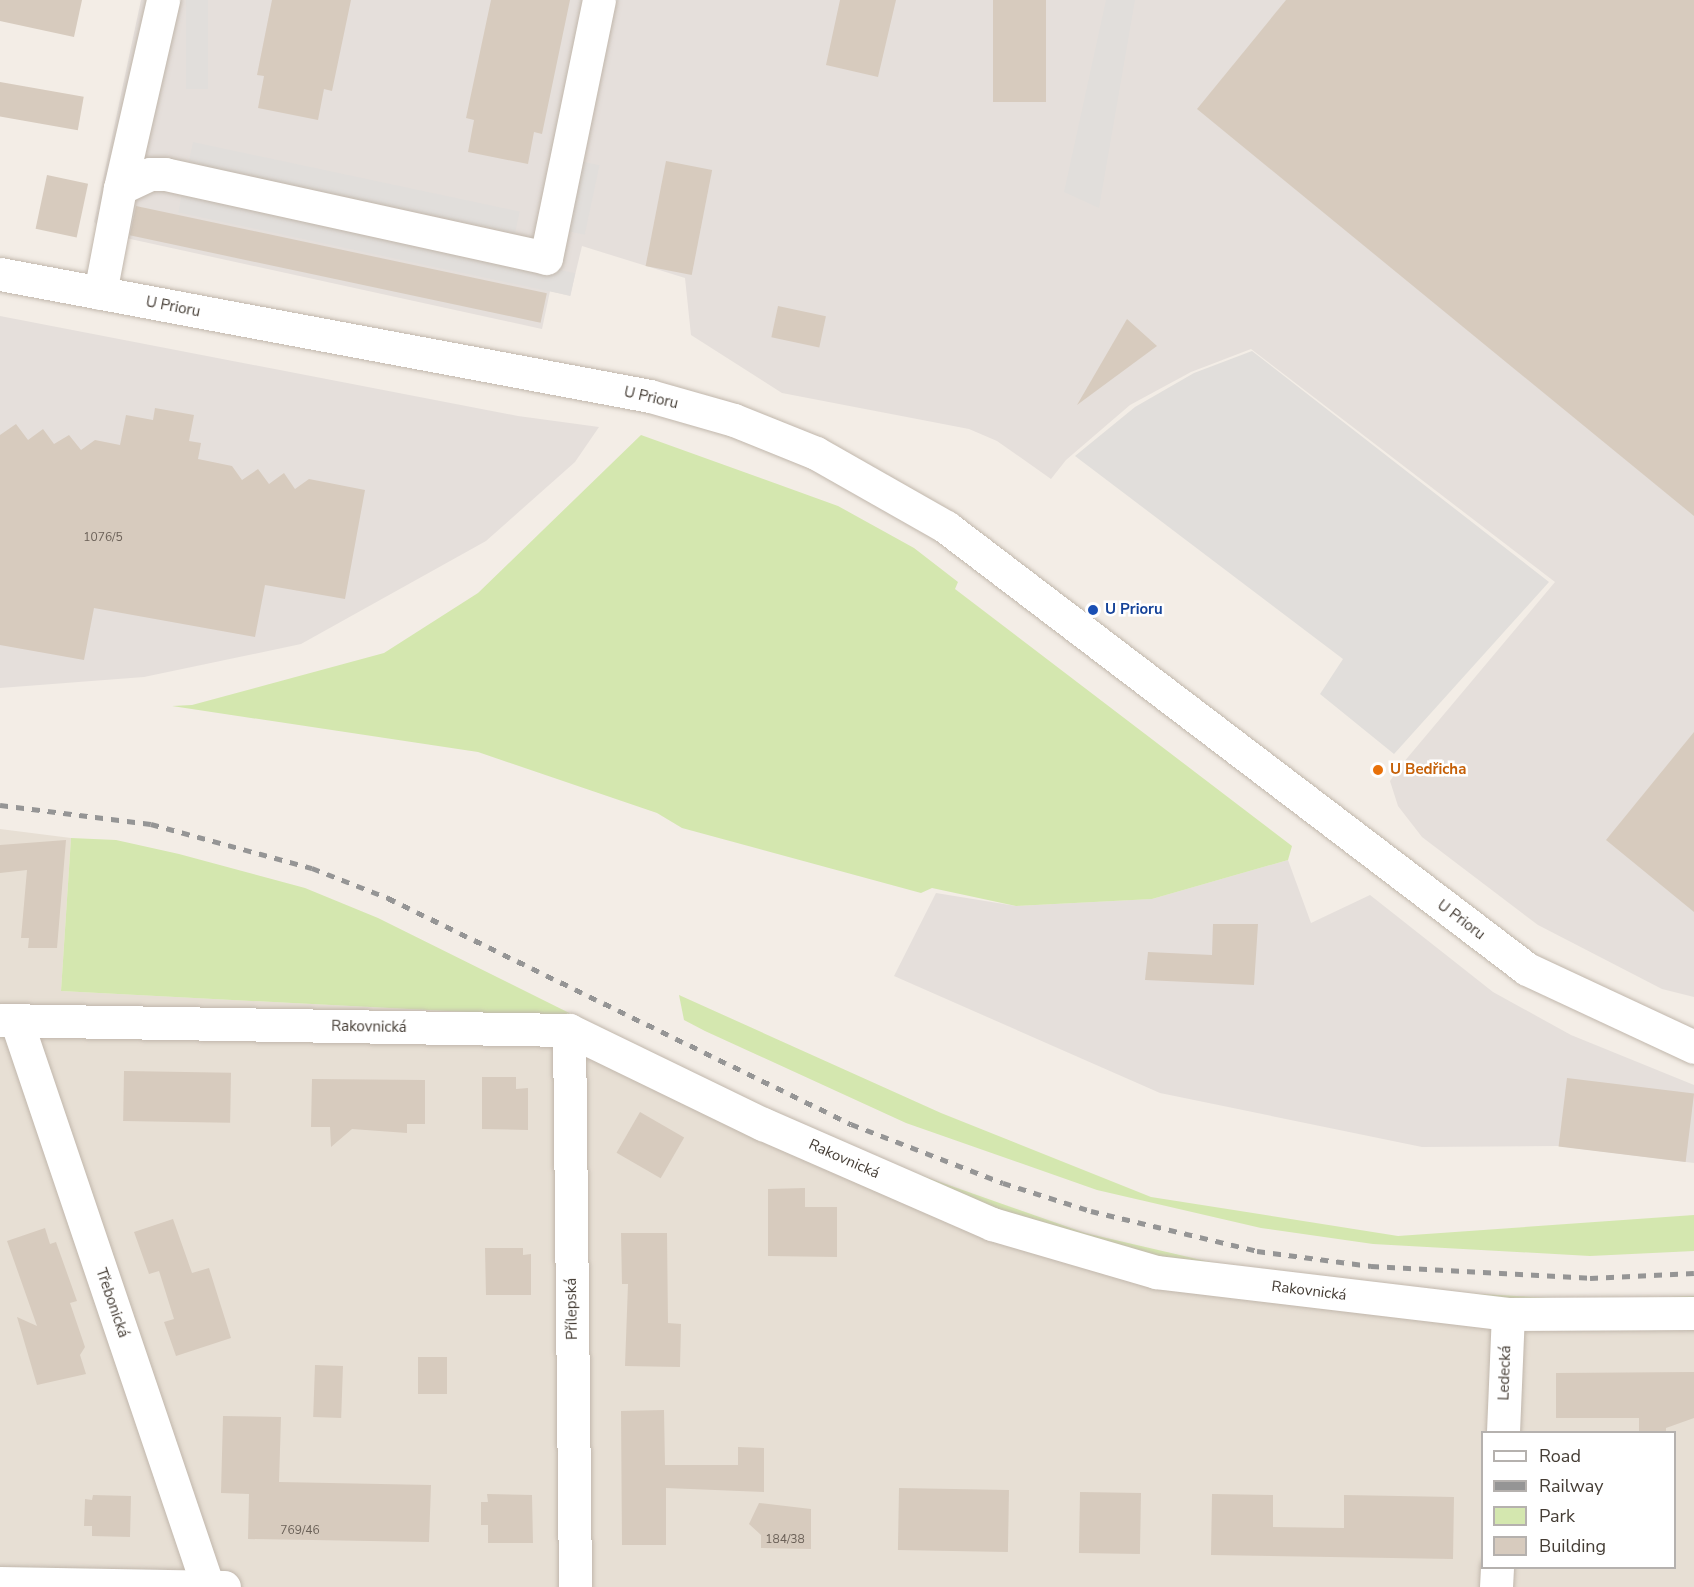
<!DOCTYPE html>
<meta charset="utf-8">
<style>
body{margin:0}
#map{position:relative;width:1694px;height:1587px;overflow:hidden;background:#f3ede6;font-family:"Nunito Sans",sans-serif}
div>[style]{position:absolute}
.residential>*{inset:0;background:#e7dfd4}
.industrial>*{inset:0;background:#e5dfdb}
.green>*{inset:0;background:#d4e7af}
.parking>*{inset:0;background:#e1dedb;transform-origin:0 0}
.building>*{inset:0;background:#d7cbbe;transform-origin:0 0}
.roads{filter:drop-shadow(0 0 2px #c1b7ac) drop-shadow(0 0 2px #c1b7ac)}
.minor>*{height:33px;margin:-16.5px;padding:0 16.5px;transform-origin:16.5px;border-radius:16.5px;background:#fff}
.rail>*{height:4.5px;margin-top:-2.25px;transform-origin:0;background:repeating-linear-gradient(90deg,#959595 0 8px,transparent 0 16px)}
.dots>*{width:16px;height:16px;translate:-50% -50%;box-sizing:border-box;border:3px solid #fff;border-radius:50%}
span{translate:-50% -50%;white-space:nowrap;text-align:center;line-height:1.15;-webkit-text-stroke:5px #fff;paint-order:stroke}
.number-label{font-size:12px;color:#6a6057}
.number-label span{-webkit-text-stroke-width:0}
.street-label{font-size:15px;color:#453d35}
.transit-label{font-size:15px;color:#164399;font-weight:700}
.left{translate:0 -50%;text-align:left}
.food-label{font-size:15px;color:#c56008;font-weight:700}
.legend{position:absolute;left:1481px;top:1431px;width:195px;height:138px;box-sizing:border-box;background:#fff;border:2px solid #b5b1ae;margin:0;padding:8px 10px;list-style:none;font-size:18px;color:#453d35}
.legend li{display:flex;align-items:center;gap:12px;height:30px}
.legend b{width:30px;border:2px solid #b5b1ae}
</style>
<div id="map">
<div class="residential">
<div style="clip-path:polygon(evenodd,0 829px,71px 838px,61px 991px,561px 1017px,910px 1177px,1157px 1261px,1509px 1305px,1694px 1301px,1694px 1587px,0 1587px,0 829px,1482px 1432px,1674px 1432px,1674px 1568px,1482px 1568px,1482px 1432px)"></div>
</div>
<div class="industrial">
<div style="clip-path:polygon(141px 0,1694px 0,1694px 997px,1662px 989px,1538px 925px,1422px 837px,1398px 806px,1390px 781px,1398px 769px,1555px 582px,1251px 349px,1191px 372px,1130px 405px,1066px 460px,1051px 479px,997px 441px,969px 429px,782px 393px,691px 335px,685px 278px,582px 246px,570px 296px,550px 291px,542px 329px,112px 235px,94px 222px)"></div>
<div style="clip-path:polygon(0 316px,518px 416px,599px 427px,575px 462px,486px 541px,301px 644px,144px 677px,0 688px)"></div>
<div style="clip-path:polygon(1288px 860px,1311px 923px,1370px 895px,1493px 992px,1571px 1035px,1694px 1085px,1694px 1163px,1558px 1146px,1422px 1147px,1160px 1093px,894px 976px,936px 893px,1016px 906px,1152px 899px)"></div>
</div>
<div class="green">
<div style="clip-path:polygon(641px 435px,838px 506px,914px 548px,958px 582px,955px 589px,1292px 846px,1288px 860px,1152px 899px,1016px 906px,932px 888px,921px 893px,682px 828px,657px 813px,478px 752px,172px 706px,192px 705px,384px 653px,478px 593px)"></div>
<div style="clip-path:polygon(71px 838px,116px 840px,179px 854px,305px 888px,378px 918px,686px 1071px,889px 1164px,1085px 1233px,1253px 1272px,1368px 1288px,1591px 1300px,1694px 1296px,1694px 1301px,1509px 1305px,1242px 1277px,1157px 1261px,1001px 1214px,910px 1177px,561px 1017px,61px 991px)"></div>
<div style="clip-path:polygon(679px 995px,941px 1113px,1151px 1197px,1398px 1236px,1694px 1215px,1694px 1251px,1590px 1256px,1373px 1244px,1261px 1228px,1097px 1190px,906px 1123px,705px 1031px,684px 1020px)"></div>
</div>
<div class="parking">
<div style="left:186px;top:0;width:22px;height:89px"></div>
<div style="clip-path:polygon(1106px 0,1135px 0,1099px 208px,1064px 192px)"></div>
<div style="left:193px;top:142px;width:334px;height:22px;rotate:12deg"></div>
<div style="left:575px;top:160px;width:25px;height:71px;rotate:12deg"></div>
<div style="left:183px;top:190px;width:401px;height:23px;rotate:12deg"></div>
<div style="clip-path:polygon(1252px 351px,1549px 582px,1394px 754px,1320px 694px,1343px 659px,1075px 456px,1135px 407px,1194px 373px)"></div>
</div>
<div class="building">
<div style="clip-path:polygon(0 0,82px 0,74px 37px,0 21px)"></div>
<div style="clip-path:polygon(272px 0,351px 0,332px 91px,324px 89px,318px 120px,258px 108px,264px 76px,257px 75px)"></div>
<div style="clip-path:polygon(491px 0,570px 0,542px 134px,534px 132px,528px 164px,468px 152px,474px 120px,466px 118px)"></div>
<div style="clip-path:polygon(840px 0,896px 0,878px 77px,826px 65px)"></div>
<div style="left:993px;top:0;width:53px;height:102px"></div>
<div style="clip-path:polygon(1286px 0,1694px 0,1694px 516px,1197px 109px)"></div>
<div style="left:0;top:82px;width:85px;height:34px;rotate:10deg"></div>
<div style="left:666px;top:161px;width:47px;height:107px;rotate:11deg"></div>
<div style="left:47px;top:175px;width:42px;height:55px;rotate:12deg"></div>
<div style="left:136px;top:206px;width:420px;height:30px;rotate:12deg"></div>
<div style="left:778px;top:306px;width:49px;height:32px;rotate:12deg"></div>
<div style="clip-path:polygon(1127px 319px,1157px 346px,1077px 405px)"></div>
<div style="clip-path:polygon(155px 408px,194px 415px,189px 441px,201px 443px,198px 459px,232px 466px,242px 480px,258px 469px,269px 484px,284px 473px,295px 489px,309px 479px,365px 490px,345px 599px,265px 585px,255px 637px,94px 608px,84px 660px,0 645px,0 435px,16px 424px,28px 440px,43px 429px,54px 444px,69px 435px,81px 450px,95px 440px,120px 445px,126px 415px,153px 420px)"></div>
<div style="clip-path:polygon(1694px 732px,1694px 912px,1606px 840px)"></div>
<div style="clip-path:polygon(66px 840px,57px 948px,28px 948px,29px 938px,21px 938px,27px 870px,0 873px,0 845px)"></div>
<div style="clip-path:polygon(1213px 924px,1258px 924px,1254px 985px,1145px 980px,1148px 952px,1212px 955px)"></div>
<div style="left:124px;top:1071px;width:107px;height:50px;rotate:1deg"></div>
<div style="clip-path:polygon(482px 1077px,516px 1077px,516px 1089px,528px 1088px,528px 1130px,482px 1129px)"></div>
<div style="left:1567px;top:1078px;width:128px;height:69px;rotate:7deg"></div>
<div style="clip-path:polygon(312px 1079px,425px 1080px,425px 1124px,407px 1124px,407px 1133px,352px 1129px,331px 1147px,330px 1127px,311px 1127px)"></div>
<div style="left:640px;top:1112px;width:51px;height:47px;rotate:30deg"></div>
<div style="clip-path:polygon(805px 1188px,805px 1207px,837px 1207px,837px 1257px,768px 1256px,768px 1189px)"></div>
<div style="clip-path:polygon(173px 1219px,192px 1273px,209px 1268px,231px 1338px,176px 1356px,164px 1322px,174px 1319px,159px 1271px,149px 1274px,134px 1232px)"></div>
<div style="clip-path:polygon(45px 1228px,50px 1244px,56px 1242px,77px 1301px,70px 1303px,85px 1347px,80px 1355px,86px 1374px,37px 1385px,17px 1317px,37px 1326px,7px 1241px)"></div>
<div style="clip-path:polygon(621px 1233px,667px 1233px,668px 1323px,681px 1324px,680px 1367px,625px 1366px,628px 1284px,622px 1284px)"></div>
<div style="clip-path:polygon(485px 1248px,523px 1248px,523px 1255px,531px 1254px,531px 1295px,486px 1295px)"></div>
<div style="left:418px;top:1357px;width:29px;height:37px"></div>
<div style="left:315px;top:1365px;width:28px;height:52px;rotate:2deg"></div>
<div style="clip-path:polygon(1694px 1372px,1694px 1418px,1666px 1428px,1666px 1432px,1639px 1432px,1639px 1418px,1556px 1418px,1556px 1373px)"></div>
<div style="clip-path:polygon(664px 1410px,665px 1465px,738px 1465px,738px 1447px,764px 1448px,764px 1492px,666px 1488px,666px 1545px,622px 1545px,621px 1411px)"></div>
<div style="clip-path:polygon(223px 1416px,281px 1417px,279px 1482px,431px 1485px,429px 1542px,248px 1539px,249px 1494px,221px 1493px)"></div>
<div style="left:899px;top:1488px;width:110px;height:62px;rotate:1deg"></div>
<div style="left:1080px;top:1492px;width:61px;height:61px;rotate:1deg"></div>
<div style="clip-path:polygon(487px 1494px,532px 1495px,533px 1543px,488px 1543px,488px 1525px,481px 1525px,481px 1502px,488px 1502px)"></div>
<div style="clip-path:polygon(1212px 1494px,1273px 1495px,1273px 1527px,1344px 1528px,1344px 1495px,1454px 1497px,1453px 1559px,1211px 1555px)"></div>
<div style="clip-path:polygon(93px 1495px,131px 1496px,130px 1537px,92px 1536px,92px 1526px,84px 1526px,85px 1499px,92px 1500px)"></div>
<div style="clip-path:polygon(759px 1503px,811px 1509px,811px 1549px,761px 1548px,761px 1535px,749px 1524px)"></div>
</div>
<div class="roads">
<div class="minor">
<div style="left:120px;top:188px;width:193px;rotate:-77.1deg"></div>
<div style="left:0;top:274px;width:661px;rotate:10.63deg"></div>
<div style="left:650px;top:396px;width:87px;rotate:15.9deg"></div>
<div style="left:734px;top:420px;width:88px;rotate:21.9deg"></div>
<div style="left:816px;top:453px;width:150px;rotate:29.6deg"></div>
<div style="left:946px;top:527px;width:730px;rotate:37.26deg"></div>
<div style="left:1527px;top:969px;width:184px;rotate:25deg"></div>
<div style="left:100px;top:293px;width:107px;rotate:-79.2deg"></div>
<div style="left:120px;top:188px;width:33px;rotate:-25deg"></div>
<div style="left:150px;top:174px;width:15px"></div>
<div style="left:165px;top:174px;width:390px;rotate:12.4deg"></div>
<div style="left:546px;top:258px;width:263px;rotate:-78.4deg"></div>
<div style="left:0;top:1020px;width:569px;rotate:1.01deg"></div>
<div style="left:569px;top:1030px;width:216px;rotate:25.9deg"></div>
<div style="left:763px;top:1124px;width:250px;rotate:23.6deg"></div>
<div style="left:992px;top:1224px;width:171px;rotate:16.3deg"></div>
<div style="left:1156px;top:1272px;width:354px;rotate:6.8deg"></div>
<div style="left:1508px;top:1314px;width:186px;rotate:-0.3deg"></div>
<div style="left:16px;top:1020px;width:599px;rotate:71.29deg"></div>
<div style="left:569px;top:1030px;width:557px;rotate:89.38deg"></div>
<div style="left:1503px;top:1432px;width:118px;rotate:-87.6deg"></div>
<div style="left:0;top:1583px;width:224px;rotate:1deg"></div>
<div style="left:1496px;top:1587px;width:19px;rotate:-87deg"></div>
</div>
</div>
<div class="rail">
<div style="left:0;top:805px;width:152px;rotate:7.2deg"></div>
<div style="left:151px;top:824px;width:167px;rotate:15.3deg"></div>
<div style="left:312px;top:868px;width:82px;rotate:21.5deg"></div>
<div style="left:388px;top:898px;width:515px;rotate:26.02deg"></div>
<div style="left:851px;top:1124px;width:163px;rotate:21.2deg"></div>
<div style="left:1003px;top:1183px;width:92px;rotate:17.7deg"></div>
<div style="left:1091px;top:1211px;width:171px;rotate:13.5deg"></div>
<div style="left:1257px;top:1251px;width:115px;rotate:7.5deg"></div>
<div style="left:1371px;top:1266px;width:219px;rotate:3.1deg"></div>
<div style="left:1590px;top:1278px;width:104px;rotate:-2.8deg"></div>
</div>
<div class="dots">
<div style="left:1093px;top:610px;background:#1a4fb4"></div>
<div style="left:1378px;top:770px;background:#e8710a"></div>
</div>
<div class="number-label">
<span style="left:103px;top:538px">1076/5</span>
<span style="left:300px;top:1531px">769/46</span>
<span style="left:785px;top:1540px">184/38</span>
</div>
<div class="street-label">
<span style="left:173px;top:307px;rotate:11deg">U Prioru</span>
<span style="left:651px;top:398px;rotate:13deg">U Prioru</span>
<span style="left:1461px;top:920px;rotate:37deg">U Prioru</span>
<span style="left:369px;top:1027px;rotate:1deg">Rakovnická</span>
<span style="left:844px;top:1159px;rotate:24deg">Rakovnická</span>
<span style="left:1309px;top:1291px;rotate:7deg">Rakovnická</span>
<span style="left:112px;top:1303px;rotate:71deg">Třebonická</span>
<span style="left:572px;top:1309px;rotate:-91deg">Přílepská</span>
<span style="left:1505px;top:1373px;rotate:-88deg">Ledecká</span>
</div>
<div class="transit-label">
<span class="left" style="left:1105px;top:610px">U Prioru</span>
</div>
<div class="food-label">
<span class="left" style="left:1390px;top:770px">U Bedřicha</span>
</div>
<ul class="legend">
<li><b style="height:8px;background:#fff"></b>Road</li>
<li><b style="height:8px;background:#959595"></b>Railway</li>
<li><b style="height:16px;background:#d4e7af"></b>Park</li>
<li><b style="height:16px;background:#d7cbbe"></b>Building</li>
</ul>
</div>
